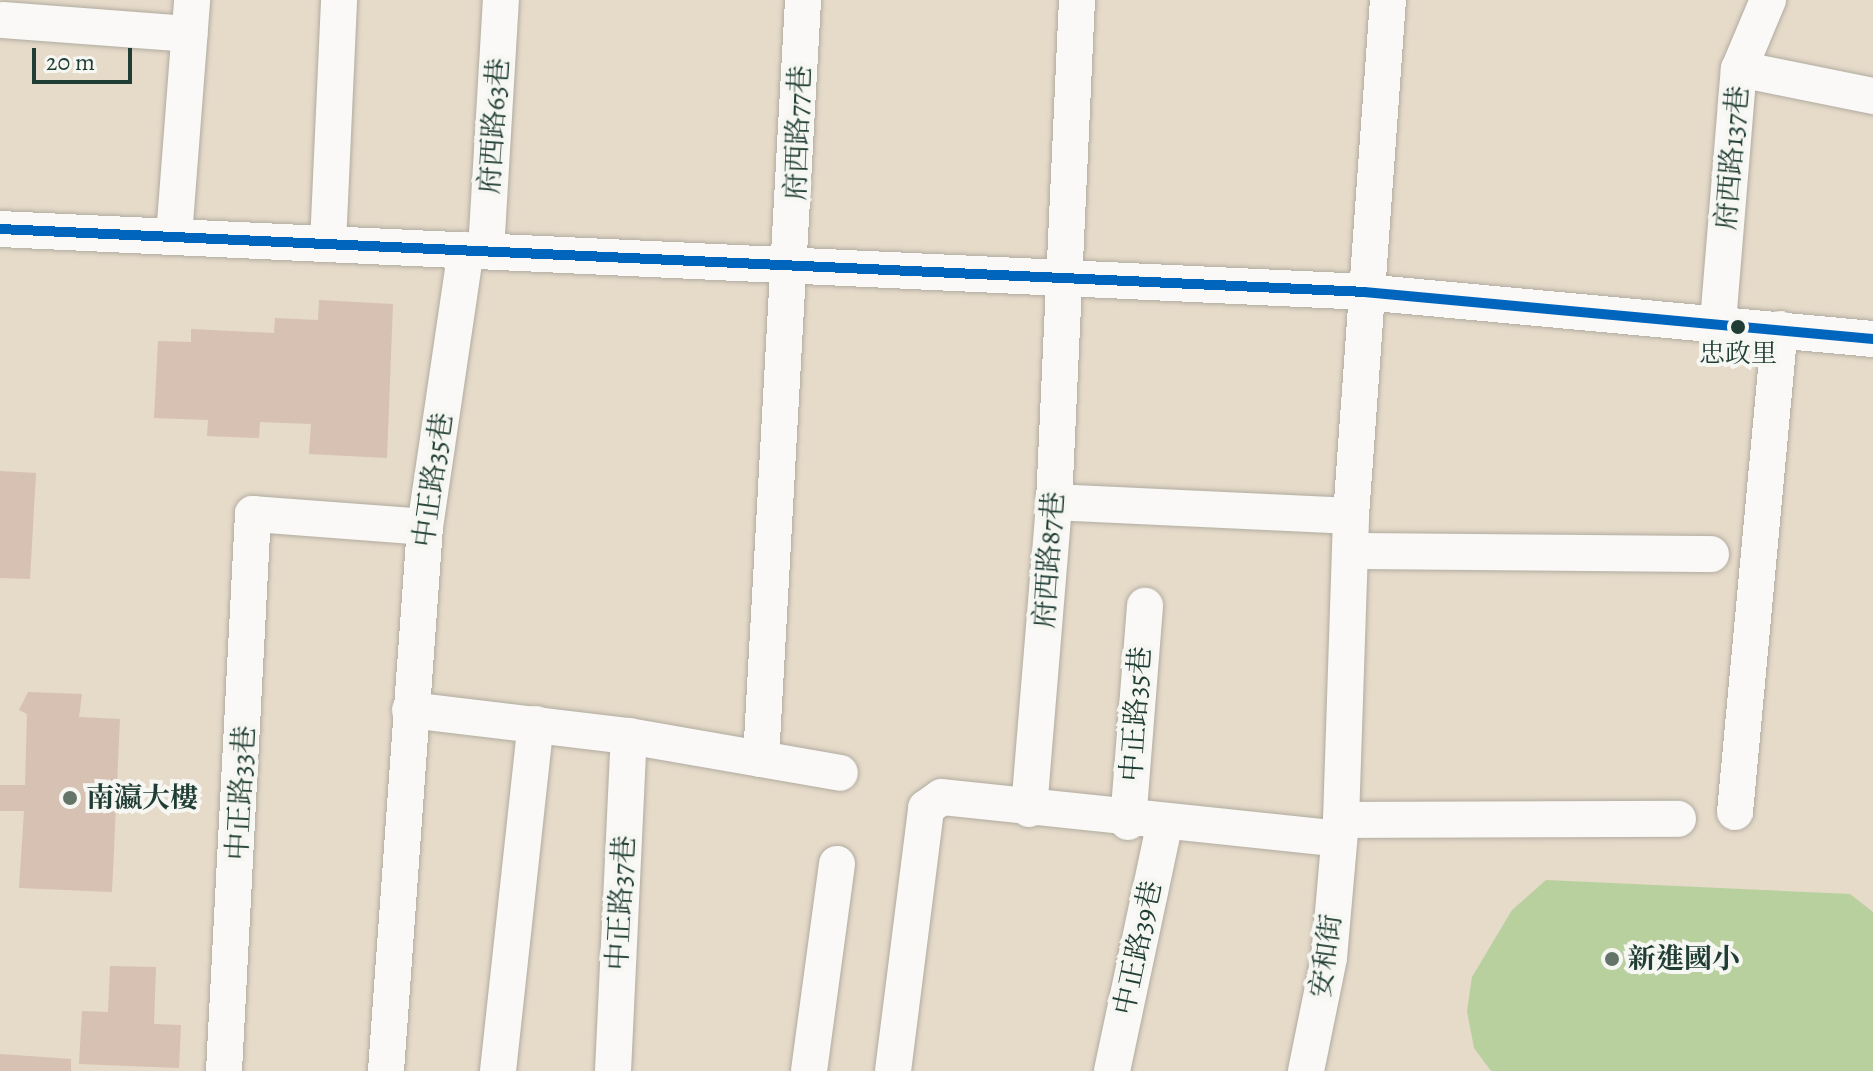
<!DOCTYPE html>
<meta charset="utf-8">
<style>
body{margin:0}
#map{position:relative;width:1873px;height:1071px;overflow:hidden;background:#e6dac9;font-family:Alegreya,"Noto Serif TC",serif}
div>[style]{position:absolute}
.green>*{inset:0;background:#b8d09d}
.building>*{inset:0;background:#d6c1b2}
.roads{filter:drop-shadow(0 0 2px #b0aca0) drop-shadow(0 0 2px #b0aca0)}
.minor>*{height:36px;margin:-18px;padding:0 18px;transform-origin:18px;border-radius:18px;background:#fbf9f7}
.bus-1>*{height:10px;margin:-5px;padding:0 5px;transform-origin:5px;border-radius:5px;background:#0065bd}
.dots>*{width:22px;height:22px;translate:-50% -50%;box-sizing:border-box;border:4px solid #f6f6f2;border-radius:50%}
span{translate:-50% -50%;white-space:nowrap;text-align:center;line-height:1.15;-webkit-text-stroke:8px #f6f6f2;paint-order:stroke}
.bus-label{font-size:26px;color:#1f3d34}
.street-label{font-size:28px;color:#1f3d34}
.poi-label{font-size:28px;color:#1f3d34;font-weight:700}
.left{translate:0 -50%;text-align:left}
.scale{position:absolute;left:32px;top:48px;width:100px;height:36px;box-sizing:border-box;border:4px solid #1f3d34;border-top:0;padding-left:10px;font-size:24px;line-height:28px;white-space:nowrap;color:#1f3d34;-webkit-text-stroke:6px #f6f6f2;paint-order:stroke}
</style>
<div id="map">
<div class="green">
<div style="clip-path:polygon(1546px 880px,1850px 894px,1873px 912px,1873px 1071px,1491px 1071px,1474px 1048px,1467px 1011px,1472px 977px,1512px 910px)"></div>
</div>
<div class="building">
<div style="clip-path:polygon(319px 300px,393px 304px,387px 458px,309px 454px,311px 424px,260px 422px,259px 438px,207px 436px,208px 420px,154px 418px,158px 341px,191px 342px,191px 329px,274px 333px,275px 318px,318px 320px)"></div>
<div style="clip-path:polygon(0 471px,36px 473px,30px 579px,0 578px)"></div>
<div style="clip-path:polygon(28px 692px,82px 694px,79px 717px,120px 719px,112px 892px,19px 888px,24px 811px,0 811px,0 785px,25px 785px,27px 714px,19px 710px)"></div>
<div style="clip-path:polygon(110px 966px,156px 967px,154px 1024px,181px 1025px,179px 1068px,79px 1064px,82px 1011px,108px 1012px)"></div>
<div style="clip-path:polygon(0 1054px,71px 1059px,71px 1071px,0 1071px)"></div>
</div>
<div class="roads">
<div class="minor">
<div style="left:3px;top:20px;width:187px;rotate:4.3deg"></div>
<div style="left:1739px;top:69px;width:137px;rotate:11.4deg"></div>
<div style="left:0;top:229px;width:1365px;rotate:2.64deg"></div>
<div style="left:1364px;top:292px;width:511px;rotate:5.28deg"></div>
<div style="left:174px;top:236px;width:237px;rotate:-85.6deg"></div>
<div style="left:328px;top:244px;width:244px;rotate:-87.4deg"></div>
<div style="left:486px;top:251px;width:251px;rotate:-86.6deg"></div>
<div style="left:1718px;top:322px;width:254px;rotate:-85.3deg"></div>
<div style="left:1739px;top:69px;width:75px;rotate:-67.2deg"></div>
<div style="left:1054px;top:502px;width:297px;rotate:2.7deg"></div>
<div style="left:1350px;top:551px;width:361px;rotate:0.5deg"></div>
<div style="left:410px;top:710px;width:221px;rotate:6.8deg"></div>
<div style="left:629px;top:736px;width:214px;rotate:9.9deg"></div>
<div style="left:761px;top:759px;width:760px;rotate:-86.83deg"></div>
<div style="left:1029px;top:809px;width:308px;rotate:-85.3deg"></div>
<div style="left:1054px;top:502px;width:503px;rotate:-87.38deg"></div>
<div style="left:1735px;top:812px;width:485px;rotate:-84.7deg"></div>
<div style="left:1341px;top:820px;width:337px;rotate:-0.2deg"></div>
<div style="left:1128px;top:822px;width:217px;rotate:-85.5deg"></div>
<div style="left:224px;top:1071px;width:558px;rotate:-87.02deg"></div>
<div style="left:253px;top:514px;width:172px;rotate:4.3deg"></div>
<div style="left:386px;top:1071px;width:545px;rotate:-85.9deg"></div>
<div style="left:425px;top:527px;width:280px;rotate:-81.6deg"></div>
<div style="left:498px;top:1071px;width:349px;rotate:-83.8deg"></div>
<div style="left:613px;top:1071px;width:335px;rotate:-87.3deg"></div>
<div style="left:809px;top:1071px;width:209px;rotate:-82.3deg"></div>
<div style="left:893px;top:1071px;width:265px;rotate:-82.8deg"></div>
<div style="left:926px;top:808px;width:19px;rotate:-35deg"></div>
<div style="left:942px;top:797px;width:399px;rotate:6deg"></div>
<div style="left:1112px;top:1071px;width:250px;rotate:-78deg"></div>
<div style="left:1306px;top:1071px;width:115px;rotate:-78.5deg"></div>
<div style="left:1329px;top:958px;width:139px;rotate:-85deg"></div>
<div style="left:1341px;top:820px;width:304px;rotate:-88.1deg"></div>
<div style="left:1351px;top:516px;width:517px;rotate:-85.9deg"></div>
</div>
</div>
<div class="bus-1">
<div style="left:0;top:229px;width:1365px;rotate:2.64deg"></div>
<div style="left:1364px;top:292px;width:511px;rotate:5.28deg"></div>
</div>
<div class="dots">
<div style="left:1738px;top:327px;background:#1f3d34"></div>
<div style="left:70px;top:798px;background:#657468"></div>
<div style="left:1612px;top:959px;background:#657468"></div>
</div>
<div class="bus-label">
<span style="left:1738px;top:354px">忠政里</span>
</div>
<div class="street-label">
<span style="left:494px;top:126px;rotate:-86deg">府西路63巷</span>
<span style="left:798px;top:133px;rotate:-88deg">府西路77巷</span>
<span style="left:1732px;top:158px;rotate:-85deg">府西路137巷</span>
<span style="left:433px;top:480px;rotate:-82deg">中正路35巷</span>
<span style="left:1049px;top:560px;rotate:-86deg">府西路87巷</span>
<span style="left:1136px;top:714px;rotate:-86deg">中正路35巷</span>
<span style="left:241px;top:793px;rotate:-87deg">中正路33巷</span>
<span style="left:621px;top:903px;rotate:-87deg">中正路37巷</span>
<span style="left:1138px;top:948px;rotate:-78deg">中正路39巷</span>
<span style="left:1326px;top:956px;rotate:-82deg">安和街</span>
</div>
<div class="poi-label">
<span class="left" style="left:86px;top:798px">南瀛大樓</span>
<span class="left" style="left:1628px;top:959px">新進國小</span>
</div>
<div class="scale">20 m</div>
</div>
